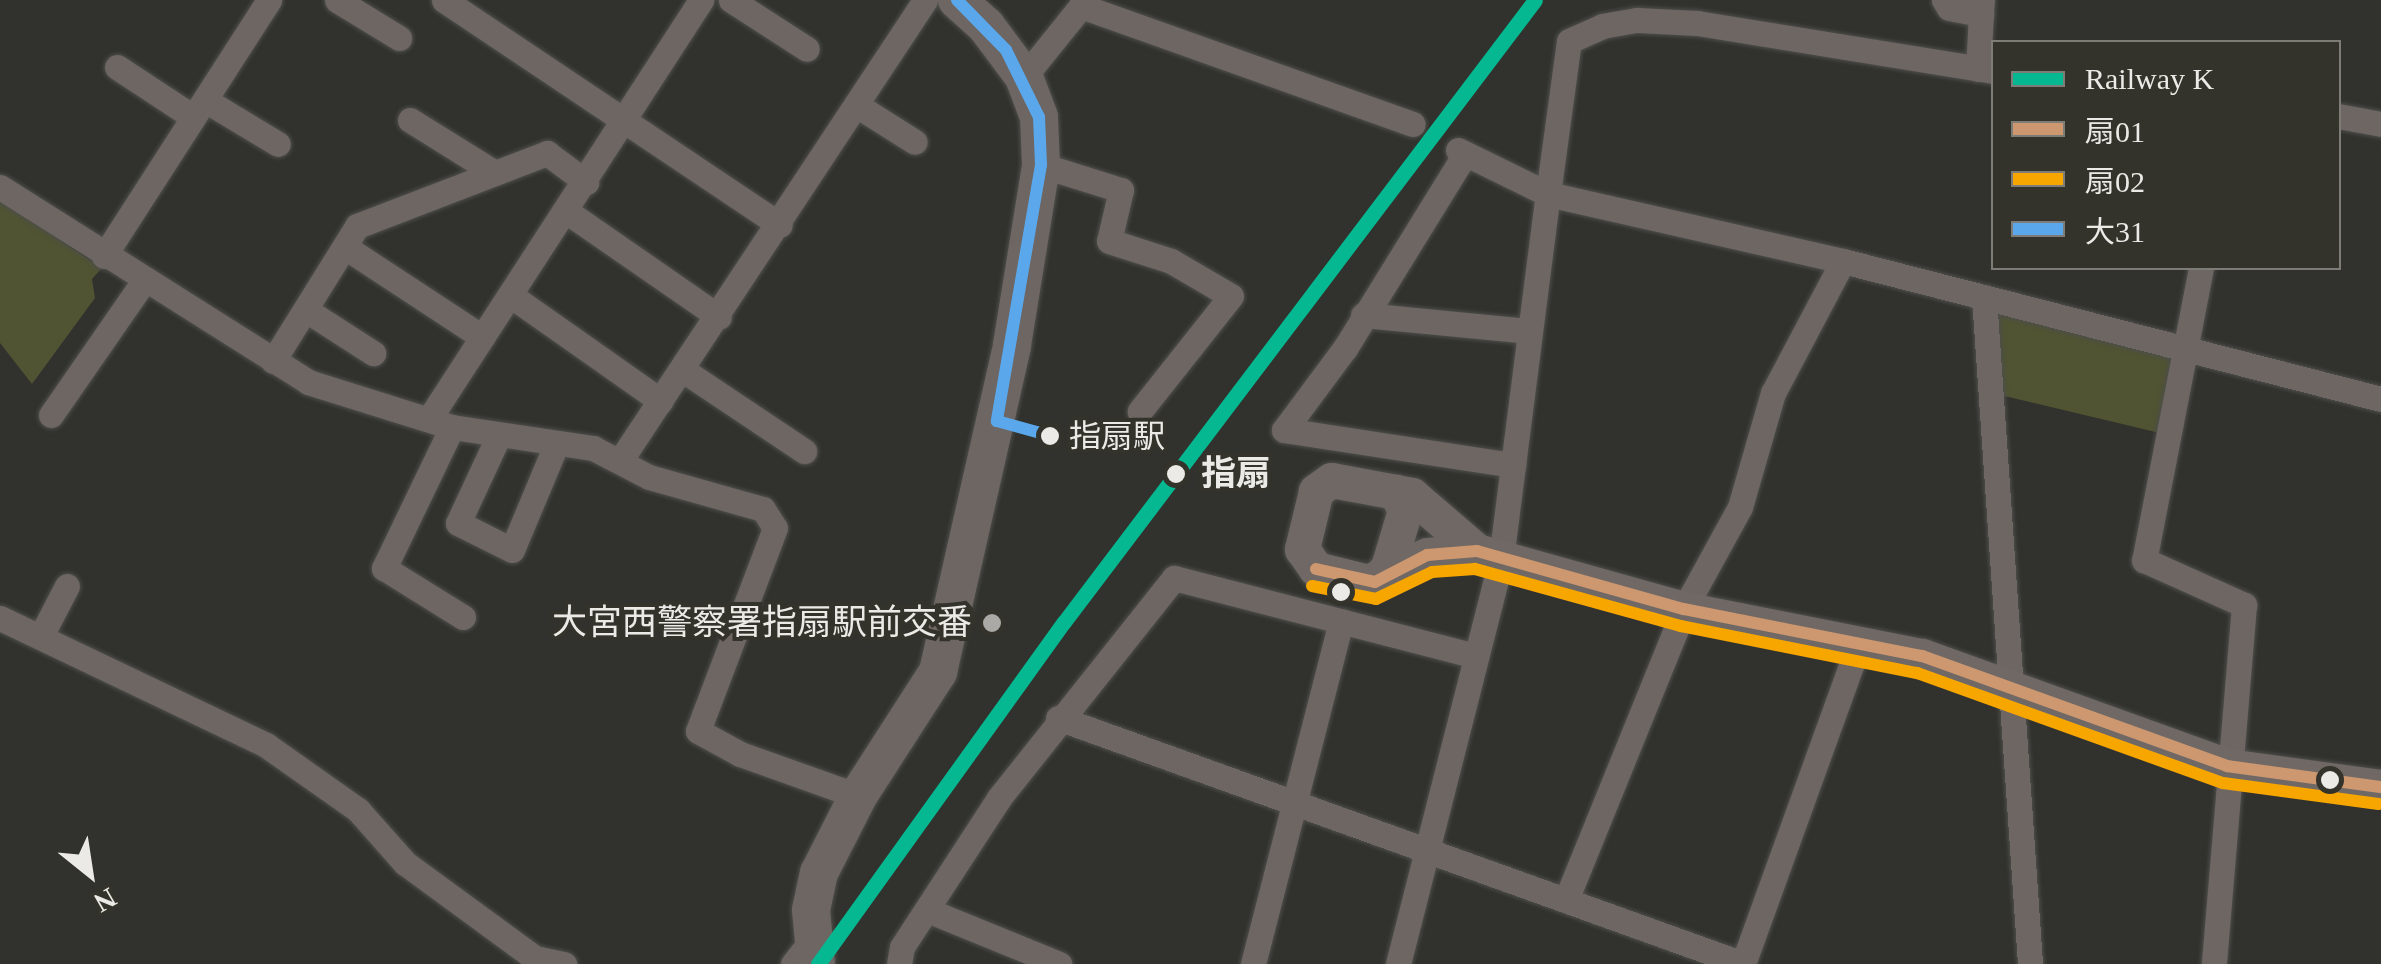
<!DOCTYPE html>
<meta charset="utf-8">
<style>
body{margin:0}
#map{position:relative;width:2381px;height:964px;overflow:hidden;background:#31312d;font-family:"Times New Roman","Noto Sans JP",serif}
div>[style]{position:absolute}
.green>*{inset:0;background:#505433}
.roads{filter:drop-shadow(0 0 2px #4e4e4b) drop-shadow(0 0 2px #4e4e4b)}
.street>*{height:25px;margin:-12.5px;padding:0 12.5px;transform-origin:12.5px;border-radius:12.5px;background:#6d6663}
.secondary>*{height:35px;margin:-17.5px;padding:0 17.5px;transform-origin:17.5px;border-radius:17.5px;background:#6f6864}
.primary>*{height:38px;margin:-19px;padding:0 19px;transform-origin:19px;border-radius:19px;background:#6d6663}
.bus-1>*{height:12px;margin:-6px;padding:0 6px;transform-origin:6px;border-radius:6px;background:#cd976f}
.bus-2>*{height:12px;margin:-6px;padding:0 6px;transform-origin:6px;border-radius:6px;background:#f7a600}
.bus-3>*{height:12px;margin:-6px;padding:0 6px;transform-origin:6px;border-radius:6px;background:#5aa8eb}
.rail-1>*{height:15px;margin:-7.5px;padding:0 7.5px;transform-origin:7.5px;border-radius:7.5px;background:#06b891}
.dots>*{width:28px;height:28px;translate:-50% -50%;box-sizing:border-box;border:5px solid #33322b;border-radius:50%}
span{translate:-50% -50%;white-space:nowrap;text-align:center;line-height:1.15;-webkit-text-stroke:8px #33322b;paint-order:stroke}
.bus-label{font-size:32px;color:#ebeae6}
.left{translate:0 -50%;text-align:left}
.stop-label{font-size:35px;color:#ebeae6;font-weight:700}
.poi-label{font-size:35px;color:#ebeae6}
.right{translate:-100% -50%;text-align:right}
.legend{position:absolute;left:1991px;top:40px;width:350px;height:230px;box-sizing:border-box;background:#33322b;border:2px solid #7d7c76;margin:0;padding:12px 18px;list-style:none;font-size:30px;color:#ebeae6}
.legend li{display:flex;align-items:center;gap:20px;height:50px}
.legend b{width:50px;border:2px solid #7d7c76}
.north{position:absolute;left:40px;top:824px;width:100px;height:100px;-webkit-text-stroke:8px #33322b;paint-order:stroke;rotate:150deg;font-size:28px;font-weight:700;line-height:40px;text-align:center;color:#ebeae6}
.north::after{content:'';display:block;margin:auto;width:35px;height:45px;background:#ebeae6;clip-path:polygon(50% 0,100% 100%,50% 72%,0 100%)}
</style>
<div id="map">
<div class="green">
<div style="clip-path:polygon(0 201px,102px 268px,92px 279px,95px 298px,32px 384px,0 343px)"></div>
<div style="clip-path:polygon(1993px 307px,2179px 356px,2164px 434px,2000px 395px)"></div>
</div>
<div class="roads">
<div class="street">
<div style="left:337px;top:0;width:73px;rotate:31.5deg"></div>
<div style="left:444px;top:0;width:404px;rotate:33.8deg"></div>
<div style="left:731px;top:0;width:90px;rotate:32.8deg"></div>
<div style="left:1944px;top:0;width:9px;rotate:58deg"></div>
<div style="left:1949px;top:8px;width:33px;rotate:11deg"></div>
<div style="left:1981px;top:14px;width:14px;rotate:-86deg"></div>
<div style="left:117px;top:67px;width:91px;rotate:33.3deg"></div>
<div style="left:1978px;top:69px;width:55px;rotate:-86.9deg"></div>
<div style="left:1024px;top:77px;width:91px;rotate:-51.2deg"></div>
<div style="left:1081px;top:6px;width:352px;rotate:19.6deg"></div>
<div style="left:205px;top:100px;width:85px;rotate:31.1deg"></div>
<div style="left:858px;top:106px;width:67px;rotate:32.3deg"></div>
<div style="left:2338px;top:116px;width:44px;rotate:10.5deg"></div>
<div style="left:410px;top:120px;width:100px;rotate:31.9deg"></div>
<div style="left:1458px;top:150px;width:100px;rotate:26.1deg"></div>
<div style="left:1548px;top:194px;width:154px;rotate:-82.2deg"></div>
<div style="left:1569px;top:41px;width:36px;rotate:-24deg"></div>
<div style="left:1602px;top:26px;width:36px;rotate:-10deg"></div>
<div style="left:1637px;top:20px;width:60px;rotate:2.9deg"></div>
<div style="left:1697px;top:23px;width:301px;rotate:9.2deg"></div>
<div style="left:1465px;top:154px;width:228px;rotate:121.7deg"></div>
<div style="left:1345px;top:348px;width:102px;rotate:126.6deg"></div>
<div style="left:1284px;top:430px;width:232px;rotate:8.7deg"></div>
<div style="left:1041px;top:165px;width:84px;rotate:17.4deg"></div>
<div style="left:1121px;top:190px;width:52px;rotate:103.2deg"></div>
<div style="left:1109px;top:241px;width:65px;rotate:17.9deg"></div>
<div style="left:1171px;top:261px;width:69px;rotate:30.3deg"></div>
<div style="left:1231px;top:296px;width:147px;rotate:128.4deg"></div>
<div style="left:0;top:187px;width:365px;rotate:32.3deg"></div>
<div style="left:308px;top:382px;width:151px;rotate:17.4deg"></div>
<div style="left:452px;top:427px;width:143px;rotate:8.5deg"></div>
<div style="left:593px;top:448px;width:63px;rotate:27.4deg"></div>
<div style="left:649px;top:477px;width:118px;rotate:15.7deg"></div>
<div style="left:763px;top:509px;width:22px;rotate:58deg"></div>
<div style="left:775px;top:528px;width:217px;rotate:110.8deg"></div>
<div style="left:698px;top:731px;width:48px;rotate:28.7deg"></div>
<div style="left:740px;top:754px;width:125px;rotate:19.6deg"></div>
<div style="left:566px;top:211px;width:186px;rotate:34.7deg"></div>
<div style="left:345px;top:247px;width:164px;rotate:33.3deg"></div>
<div style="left:104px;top:256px;width:305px;rotate:-57.2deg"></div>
<div style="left:2201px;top:268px;width:298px;rotate:101deg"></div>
<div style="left:2144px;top:560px;width:110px;rotate:24.2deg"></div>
<div style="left:2244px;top:605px;width:360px;rotate:94.8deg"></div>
<div style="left:510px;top:295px;width:184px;rotate:35.1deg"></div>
<div style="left:1984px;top:297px;width:669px;rotate:86.05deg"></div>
<div style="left:306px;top:310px;width:80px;rotate:32.7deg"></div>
<div style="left:1363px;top:315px;width:166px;rotate:5.5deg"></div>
<div style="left:273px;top:361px;width:159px;rotate:-58.1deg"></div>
<div style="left:357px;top:226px;width:204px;rotate:-21deg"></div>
<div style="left:547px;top:153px;width:49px;rotate:36.6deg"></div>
<div style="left:683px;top:370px;width:146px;rotate:33.8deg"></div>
<div style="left:51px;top:415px;width:162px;rotate:-55.3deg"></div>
<div style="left:429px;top:419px;width:500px;rotate:-57deg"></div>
<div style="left:452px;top:427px;width:157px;rotate:115.7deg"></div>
<div style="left:384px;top:568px;width:93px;rotate:31.8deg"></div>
<div style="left:499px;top:435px;width:97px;rotate:115deg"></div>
<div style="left:458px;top:523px;width:60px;rotate:26.6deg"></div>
<div style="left:512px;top:550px;width:114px;rotate:-67.3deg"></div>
<div style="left:620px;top:461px;width:553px;rotate:-56.51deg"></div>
<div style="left:0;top:618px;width:295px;rotate:25.5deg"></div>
<div style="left:266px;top:745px;width:113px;rotate:35.2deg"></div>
<div style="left:358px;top:810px;width:71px;rotate:48.4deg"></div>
<div style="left:405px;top:863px;width:161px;rotate:36.2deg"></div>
<div style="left:535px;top:958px;width:30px;rotate:12deg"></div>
<div style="left:42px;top:634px;width:54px;rotate:-62.5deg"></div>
<div style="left:1058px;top:718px;width:728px;rotate:19.75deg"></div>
<div style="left:1566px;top:900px;width:314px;rotate:-67.9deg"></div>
<div style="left:1684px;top:609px;width:116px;rotate:-61.2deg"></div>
<div style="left:1740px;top:507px;width:119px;rotate:-73.9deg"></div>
<div style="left:1773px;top:393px;width:149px;rotate:-62.1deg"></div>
<div style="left:927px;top:910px;width:143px;rotate:22.2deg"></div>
<div style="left:793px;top:964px;width:31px;rotate:-52deg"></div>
<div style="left:899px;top:964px;width:17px;rotate:-80deg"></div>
<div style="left:902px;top:947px;width:178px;rotate:-56.9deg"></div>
<div style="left:999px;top:798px;width:281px;rotate:-51.5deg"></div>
<div style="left:1174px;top:578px;width:312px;rotate:14.5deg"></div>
<div style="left:1253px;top:964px;width:354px;rotate:-75.6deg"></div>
<div style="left:1398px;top:964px;width:418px;rotate:-75.7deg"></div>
<div style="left:1501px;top:559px;width:368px;rotate:-82.7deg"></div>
<div style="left:1548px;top:194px;width:303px;rotate:12.8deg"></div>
<div style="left:1843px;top:261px;width:555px;rotate:14.39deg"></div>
<div style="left:1743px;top:964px;width:344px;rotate:-70.1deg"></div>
</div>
<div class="secondary">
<div style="left:1477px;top:551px;width:86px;rotate:-139.3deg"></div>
<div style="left:1412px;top:495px;width:82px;rotate:-169.5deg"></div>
<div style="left:1331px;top:480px;width:19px;rotate:144deg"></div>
<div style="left:1316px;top:491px;width:60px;rotate:103.6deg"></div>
<div style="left:1302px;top:549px;width:24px;rotate:55deg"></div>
<div style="left:1316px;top:569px;width:54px;rotate:14deg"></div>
<div style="left:1368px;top:582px;width:65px;rotate:-24.6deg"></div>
<div style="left:1427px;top:555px;width:50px;rotate:-4.6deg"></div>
<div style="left:1477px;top:551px;width:215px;rotate:15.7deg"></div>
<div style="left:1684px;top:609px;width:243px;rotate:11.2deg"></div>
<div style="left:1922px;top:656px;width:324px;rotate:19.8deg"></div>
<div style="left:2227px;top:766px;width:155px;rotate:7.8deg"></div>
<div style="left:1375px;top:582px;width:20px;rotate:-49deg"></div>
<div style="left:1388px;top:567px;width:59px;rotate:-73.4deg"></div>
<div style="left:1405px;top:510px;width:21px;rotate:-118deg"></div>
</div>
<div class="primary">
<div style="left:816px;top:964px;width:54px;rotate:-95.3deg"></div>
<div style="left:811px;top:910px;width:38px;rotate:-78deg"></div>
<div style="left:819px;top:873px;width:86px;rotate:-63.1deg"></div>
<div style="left:858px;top:796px;width:148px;rotate:-57.2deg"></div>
<div style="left:938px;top:672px;width:335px;rotate:-77.2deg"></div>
<div style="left:1012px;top:345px;width:182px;rotate:-80.8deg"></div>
<div style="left:1041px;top:165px;width:48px;rotate:-92.4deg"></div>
<div style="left:1039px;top:117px;width:43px;rotate:-110.6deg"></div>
<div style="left:1024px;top:77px;width:64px;rotate:-126.7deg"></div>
<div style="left:986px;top:26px;width:39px;rotate:-138deg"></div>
</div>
</div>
<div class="bus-1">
<div style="left:1316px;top:569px;width:60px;rotate:12.4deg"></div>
<div style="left:1375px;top:582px;width:59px;rotate:-27.4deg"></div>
<div style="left:1427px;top:555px;width:50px;rotate:-4.6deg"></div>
<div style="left:1477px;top:551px;width:215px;rotate:15.7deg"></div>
<div style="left:1684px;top:609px;width:243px;rotate:11.2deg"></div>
<div style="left:1922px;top:656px;width:324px;rotate:19.8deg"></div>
<div style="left:2227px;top:766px;width:155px;rotate:7.8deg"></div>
</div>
<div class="bus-2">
<div style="left:1312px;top:586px;width:65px;rotate:11.5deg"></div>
<div style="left:1376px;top:599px;width:62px;rotate:-25.7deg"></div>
<div style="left:1432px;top:572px;width:43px;rotate:-4deg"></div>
<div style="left:1475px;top:569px;width:214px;rotate:15.5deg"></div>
<div style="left:1681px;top:626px;width:241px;rotate:11.3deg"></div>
<div style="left:1917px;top:673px;width:325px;rotate:19.8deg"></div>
<div style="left:2223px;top:783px;width:157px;rotate:7.7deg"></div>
</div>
<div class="bus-3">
<div style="left:957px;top:0;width:70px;rotate:45.6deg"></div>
<div style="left:1006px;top:50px;width:75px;rotate:63.8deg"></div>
<div style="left:1039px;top:117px;width:48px;rotate:87.6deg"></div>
<div style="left:1041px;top:165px;width:260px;rotate:99.8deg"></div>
<div style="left:997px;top:421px;width:60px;rotate:15.4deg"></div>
</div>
<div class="rail-1">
<div style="left:818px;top:964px;width:421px;rotate:-54.3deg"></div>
<div style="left:1064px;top:622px;width:780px;rotate:-52.87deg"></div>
</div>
<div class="dots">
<div style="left:1050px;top:436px;background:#ebeae6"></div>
<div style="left:1176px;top:474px;background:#ebeae6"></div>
<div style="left:1341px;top:592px;background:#ebeae6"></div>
<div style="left:992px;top:623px;background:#aaa9a5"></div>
<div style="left:2330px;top:780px;background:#ebeae6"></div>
</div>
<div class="bus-label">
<span class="left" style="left:1069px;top:436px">指扇駅</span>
</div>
<div class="stop-label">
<span class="left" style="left:1201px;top:474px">指扇</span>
</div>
<div class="poi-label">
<span class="right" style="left:972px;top:623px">大宮西警察署指扇駅前交番</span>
</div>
<ul class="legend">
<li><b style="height:12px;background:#06b891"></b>Railway K</li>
<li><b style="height:12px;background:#cd976f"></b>扇01</li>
<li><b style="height:12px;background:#f7a600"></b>扇02</li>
<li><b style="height:12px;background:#5aa8eb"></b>大31</li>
</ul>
<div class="north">N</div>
</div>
